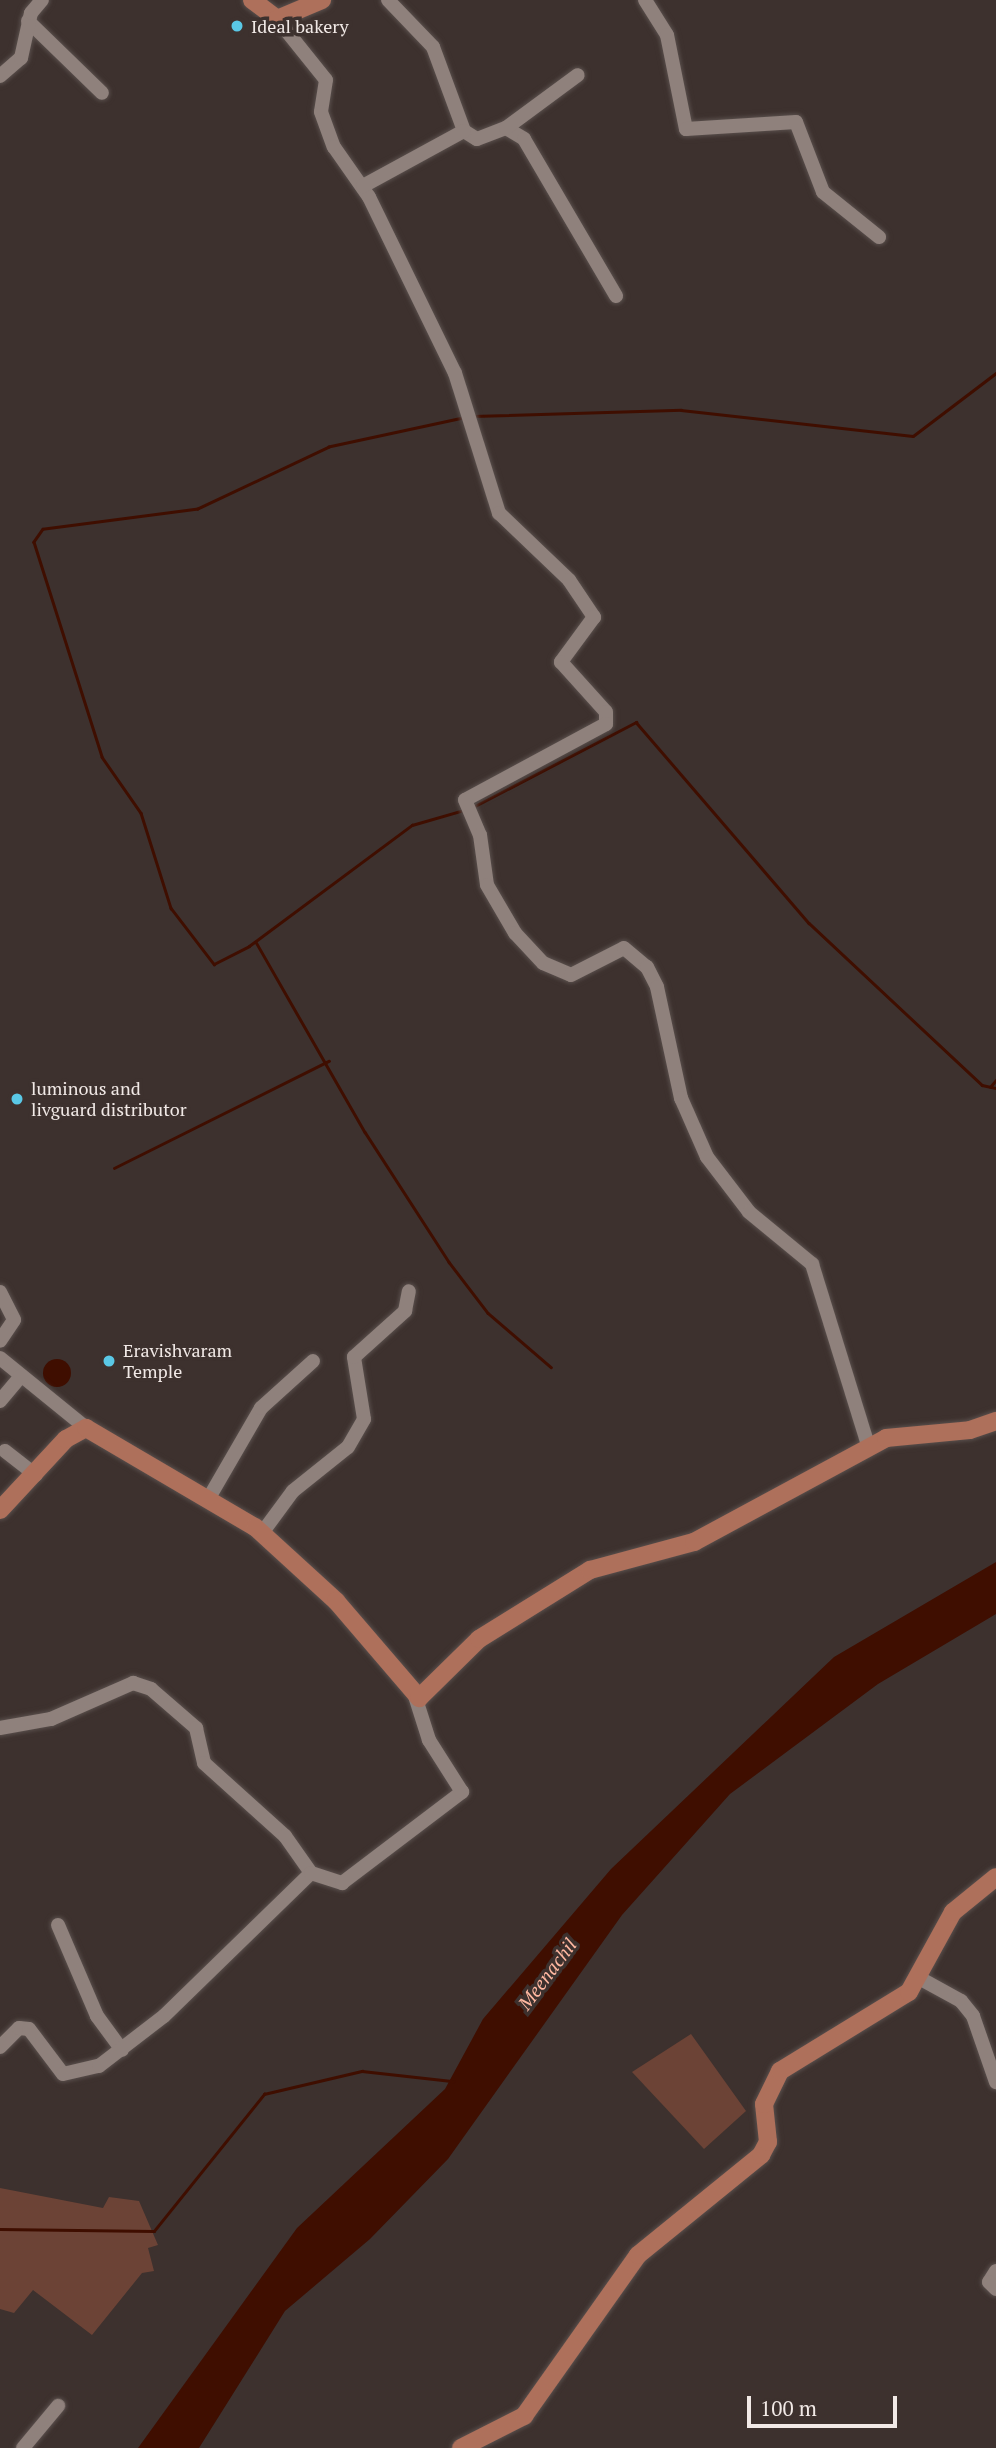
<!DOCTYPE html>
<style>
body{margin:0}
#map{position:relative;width:996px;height:2448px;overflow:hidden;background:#3d312e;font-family:"PT Serif",serif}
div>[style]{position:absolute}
.green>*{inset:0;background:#6c4336}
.water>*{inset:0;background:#3f0e00}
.round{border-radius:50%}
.stream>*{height:2.5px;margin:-1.25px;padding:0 1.25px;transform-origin:1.25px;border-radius:1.25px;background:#3f0e00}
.roads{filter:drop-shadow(0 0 2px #594f4c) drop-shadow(0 0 2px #594f4c)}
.minor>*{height:14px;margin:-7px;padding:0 7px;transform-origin:7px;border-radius:7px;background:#8f817c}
.major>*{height:18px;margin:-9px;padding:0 9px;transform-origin:9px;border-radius:9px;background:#ae705b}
.dots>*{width:19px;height:19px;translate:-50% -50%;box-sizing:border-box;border:4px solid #3d312e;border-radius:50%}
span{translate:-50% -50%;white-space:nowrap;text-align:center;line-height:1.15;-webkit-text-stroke:7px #3d312e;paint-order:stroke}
.poi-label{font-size:18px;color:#f1e9e6}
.left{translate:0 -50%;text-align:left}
.water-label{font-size:19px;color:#feb7a0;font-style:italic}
.scale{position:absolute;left:747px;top:2396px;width:150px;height:32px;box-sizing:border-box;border:4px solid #f1e9e6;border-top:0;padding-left:9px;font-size:21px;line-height:24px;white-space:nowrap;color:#f1e9e6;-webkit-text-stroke:5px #3d312e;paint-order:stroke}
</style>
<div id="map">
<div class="green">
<div style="clip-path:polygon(691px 2034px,746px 2111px,704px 2149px,632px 2072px)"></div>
<div style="clip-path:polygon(0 2188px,103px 2208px,109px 2197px,139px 2201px,158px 2245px,148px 2248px,154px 2271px,142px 2273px,92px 2335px,33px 2290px,14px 2313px,0 2309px)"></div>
</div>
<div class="water">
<div class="round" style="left:43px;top:1359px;width:28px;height:28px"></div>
<div style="clip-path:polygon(996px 1562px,996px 1614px,878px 1684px,730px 1794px,622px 1915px,448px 2159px,370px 2239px,285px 2311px,199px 2448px,138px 2448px,297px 2228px,445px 2089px,483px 2019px,611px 1869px,834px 1657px)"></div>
</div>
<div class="stream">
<div style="left:473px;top:416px;width:208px;rotate:-1.7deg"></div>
<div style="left:681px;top:410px;width:233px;rotate:6.4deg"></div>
<div style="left:913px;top:436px;width:104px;rotate:-37.2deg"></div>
<div style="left:463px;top:418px;width:137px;rotate:167.8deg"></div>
<div style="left:329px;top:447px;width:145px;rotate:154.7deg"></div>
<div style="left:198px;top:509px;width:156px;rotate:172.6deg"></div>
<div style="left:43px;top:529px;width:16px;rotate:125deg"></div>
<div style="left:34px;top:542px;width:225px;rotate:72.4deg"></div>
<div style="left:102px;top:757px;width:68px;rotate:55.1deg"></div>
<div style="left:141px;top:813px;width:100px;rotate:72.5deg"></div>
<div style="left:171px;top:908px;width:71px;rotate:52.5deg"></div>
<div style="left:214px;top:964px;width:39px;rotate:-27deg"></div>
<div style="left:249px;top:946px;width:203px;rotate:-36.6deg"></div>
<div style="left:412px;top:825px;width:54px;rotate:-16.1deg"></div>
<div style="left:473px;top:807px;width:184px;rotate:-27.5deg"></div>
<div style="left:636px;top:722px;width:265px;rotate:49.3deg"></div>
<div style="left:809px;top:923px;width:237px;rotate:43.1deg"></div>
<div style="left:982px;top:1085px;width:14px;rotate:12deg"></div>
<div style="left:256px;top:942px;width:219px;rotate:60.2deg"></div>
<div style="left:365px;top:1132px;width:155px;rotate:57.1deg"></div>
<div style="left:449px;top:1262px;width:64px;rotate:52.6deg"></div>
<div style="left:488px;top:1313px;width:83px;rotate:40.6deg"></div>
<div style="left:990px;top:1087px;width:9px;rotate:-49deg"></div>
<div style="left:114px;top:1168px;width:240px;rotate:-26.5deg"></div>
<div style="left:0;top:2229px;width:154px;rotate:0.7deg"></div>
<div style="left:154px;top:2231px;width:176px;rotate:-51.2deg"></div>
<div style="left:264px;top:2094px;width:101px;rotate:-13.2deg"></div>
<div style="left:362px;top:2071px;width:92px;rotate:6.3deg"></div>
</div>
<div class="roads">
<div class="minor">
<div style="left:388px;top:0;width:65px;rotate:46.2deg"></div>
<div style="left:433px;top:47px;width:90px;rotate:69.7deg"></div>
<div style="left:464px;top:131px;width:15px;rotate:32deg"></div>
<div style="left:477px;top:139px;width:31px;rotate:-21deg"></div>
<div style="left:506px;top:128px;width:21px;rotate:31deg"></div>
<div style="left:524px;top:139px;width:182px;rotate:59.6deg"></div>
<div style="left:645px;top:0;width:41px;rotate:57.8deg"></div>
<div style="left:667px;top:35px;width:96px;rotate:78.6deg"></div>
<div style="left:686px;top:129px;width:110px;rotate:-3.6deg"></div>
<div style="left:796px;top:122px;width:75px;rotate:68.9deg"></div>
<div style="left:823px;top:192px;width:72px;rotate:38.8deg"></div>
<div style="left:277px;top:19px;width:78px;rotate:51.2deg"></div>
<div style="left:326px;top:80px;width:32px;rotate:99deg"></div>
<div style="left:321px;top:112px;width:37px;rotate:70deg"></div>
<div style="left:334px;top:147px;width:61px;rotate:55deg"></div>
<div style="left:369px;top:197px;width:196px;rotate:64deg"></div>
<div style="left:455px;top:373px;width:147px;rotate:72.6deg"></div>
<div style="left:499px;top:513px;width:97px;rotate:43.7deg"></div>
<div style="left:569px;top:580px;width:45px;rotate:56deg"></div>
<div style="left:594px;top:617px;width:56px;rotate:126.3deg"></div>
<div style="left:561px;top:662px;width:67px;rotate:48deg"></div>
<div style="left:606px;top:712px;width:12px;rotate:90deg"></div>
<div style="left:606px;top:724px;width:160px;rotate:151.7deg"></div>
<div style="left:465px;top:800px;width:38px;rotate:67deg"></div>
<div style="left:480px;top:835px;width:50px;rotate:82deg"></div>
<div style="left:487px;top:885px;width:56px;rotate:59.7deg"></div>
<div style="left:515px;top:933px;width:41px;rotate:47deg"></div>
<div style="left:543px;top:963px;width:30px;rotate:23deg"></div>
<div style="left:571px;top:975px;width:59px;rotate:-27deg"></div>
<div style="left:624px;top:948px;width:30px;rotate:40deg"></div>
<div style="left:647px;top:967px;width:22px;rotate:63deg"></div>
<div style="left:657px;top:987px;width:114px;rotate:77.8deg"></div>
<div style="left:681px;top:1098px;width:64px;rotate:66.2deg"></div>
<div style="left:707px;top:1157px;width:69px;rotate:52.6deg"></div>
<div style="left:749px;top:1212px;width:82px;rotate:39.5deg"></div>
<div style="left:812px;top:1264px;width:189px;rotate:72.8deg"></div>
<div style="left:28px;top:21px;width:103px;rotate:44.2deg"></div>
<div style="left:0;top:76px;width:28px;rotate:-41deg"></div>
<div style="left:21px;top:58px;width:46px;rotate:-77.5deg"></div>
<div style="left:31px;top:13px;width:17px;rotate:-50deg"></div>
<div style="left:506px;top:128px;width:89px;rotate:-36.4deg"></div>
<div style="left:363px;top:186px;width:115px;rotate:-28.6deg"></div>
<div style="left:0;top:1292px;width:31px;rotate:63deg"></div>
<div style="left:14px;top:1320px;width:25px;rotate:124deg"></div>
<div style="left:0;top:1358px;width:111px;rotate:39.1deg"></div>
<div style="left:0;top:1401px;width:33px;rotate:-50deg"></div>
<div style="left:5px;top:1451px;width:39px;rotate:38deg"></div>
<div style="left:210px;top:1496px;width:102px;rotate:-59.9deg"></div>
<div style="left:261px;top:1408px;width:70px;rotate:-42.1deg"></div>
<div style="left:262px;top:1533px;width:52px;rotate:-53.6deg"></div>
<div style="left:293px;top:1491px;width:70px;rotate:-38.7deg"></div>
<div style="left:348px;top:1447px;width:32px;rotate:-60deg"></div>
<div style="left:364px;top:1419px;width:63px;rotate:-99.2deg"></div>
<div style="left:354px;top:1357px;width:69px;rotate:-42deg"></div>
<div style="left:405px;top:1311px;width:20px;rotate:-79deg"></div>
<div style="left:0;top:1728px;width:52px;rotate:-10deg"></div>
<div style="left:51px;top:1719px;width:90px;rotate:-23.7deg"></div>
<div style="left:133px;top:1683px;width:19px;rotate:18deg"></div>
<div style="left:151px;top:1689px;width:60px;rotate:40.9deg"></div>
<div style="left:196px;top:1728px;width:36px;rotate:77deg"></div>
<div style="left:204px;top:1763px;width:109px;rotate:42deg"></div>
<div style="left:285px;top:1836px;width:45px;rotate:54.9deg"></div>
<div style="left:58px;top:1925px;width:99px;rotate:66.8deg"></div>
<div style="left:97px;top:2016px;width:42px;rotate:53.7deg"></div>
<div style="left:921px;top:1979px;width:46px;rotate:28.8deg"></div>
<div style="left:961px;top:2001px;width:19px;rotate:51deg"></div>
<div style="left:973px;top:2016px;width:70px;rotate:70.8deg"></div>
<div style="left:0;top:2047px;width:27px;rotate:-45deg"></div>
<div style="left:19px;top:2028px;width:10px;rotate:6deg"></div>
<div style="left:29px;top:2029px;width:56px;rotate:52.9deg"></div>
<div style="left:63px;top:2074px;width:37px;rotate:-13deg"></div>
<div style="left:99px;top:2066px;width:82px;rotate:-37.6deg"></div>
<div style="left:164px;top:2016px;width:205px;rotate:-44.2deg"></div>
<div style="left:311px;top:1873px;width:33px;rotate:18deg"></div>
<div style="left:342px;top:1883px;width:151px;rotate:-37.2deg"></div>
<div style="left:462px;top:1792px;width:62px;rotate:-122.4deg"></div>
<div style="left:429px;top:1740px;width:46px;rotate:-107.7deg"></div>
<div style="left:996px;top:2271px;width:13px;rotate:122deg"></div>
<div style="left:989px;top:2282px;width:10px;rotate:45deg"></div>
<div style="left:23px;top:2448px;width:55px;rotate:-50.2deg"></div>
</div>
<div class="major">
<div style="left:252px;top:0;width:31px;rotate:37deg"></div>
<div style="left:277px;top:19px;width:49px;rotate:-22.9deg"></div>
<div style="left:0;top:1510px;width:97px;rotate:-47.1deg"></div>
<div style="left:66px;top:1439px;width:23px;rotate:-29deg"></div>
<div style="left:86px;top:1428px;width:196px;rotate:30.4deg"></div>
<div style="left:255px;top:1527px;width:110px;rotate:42.4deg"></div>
<div style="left:336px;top:1601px;width:128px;rotate:49.4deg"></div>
<div style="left:419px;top:1698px;width:84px;rotate:-44.5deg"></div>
<div style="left:479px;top:1639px;width:131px;rotate:-31.9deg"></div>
<div style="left:590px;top:1570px;width:108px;rotate:-15.1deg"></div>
<div style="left:694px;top:1542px;width:218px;rotate:-28.4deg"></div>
<div style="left:886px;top:1438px;width:84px;rotate:-5.4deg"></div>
<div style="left:970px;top:1430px;width:28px;rotate:-19deg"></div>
<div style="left:461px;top:2448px;width:71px;rotate:-26.9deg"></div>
<div style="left:524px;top:2416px;width:197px;rotate:-54.7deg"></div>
<div style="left:638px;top:2255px;width:159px;rotate:-39.1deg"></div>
<div style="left:761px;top:2155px;width:15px;rotate:-62deg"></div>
<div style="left:768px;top:2142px;width:38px;rotate:-96deg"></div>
<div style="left:764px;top:2104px;width:37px;rotate:-64deg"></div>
<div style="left:780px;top:2071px;width:151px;rotate:-31.5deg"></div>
<div style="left:909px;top:1992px;width:91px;rotate:-61.2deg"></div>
<div style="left:953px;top:1912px;width:55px;rotate:-39.1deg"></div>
</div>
</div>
<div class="dots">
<div style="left:237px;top:26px;background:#5ac8e6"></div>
<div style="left:17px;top:1099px;background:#5ac8e6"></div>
<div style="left:109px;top:1361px;background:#5ac8e6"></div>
</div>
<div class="poi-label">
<span class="left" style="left:251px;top:26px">Ideal bakery</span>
<span class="left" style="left:31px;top:1099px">luminous and<br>livguard distributor</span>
<span class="left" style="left:123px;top:1361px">Eravishvaram<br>Temple</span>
</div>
<div class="water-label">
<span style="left:547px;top:1974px;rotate:-53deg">Meenachil</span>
</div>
<div class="scale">100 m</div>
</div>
